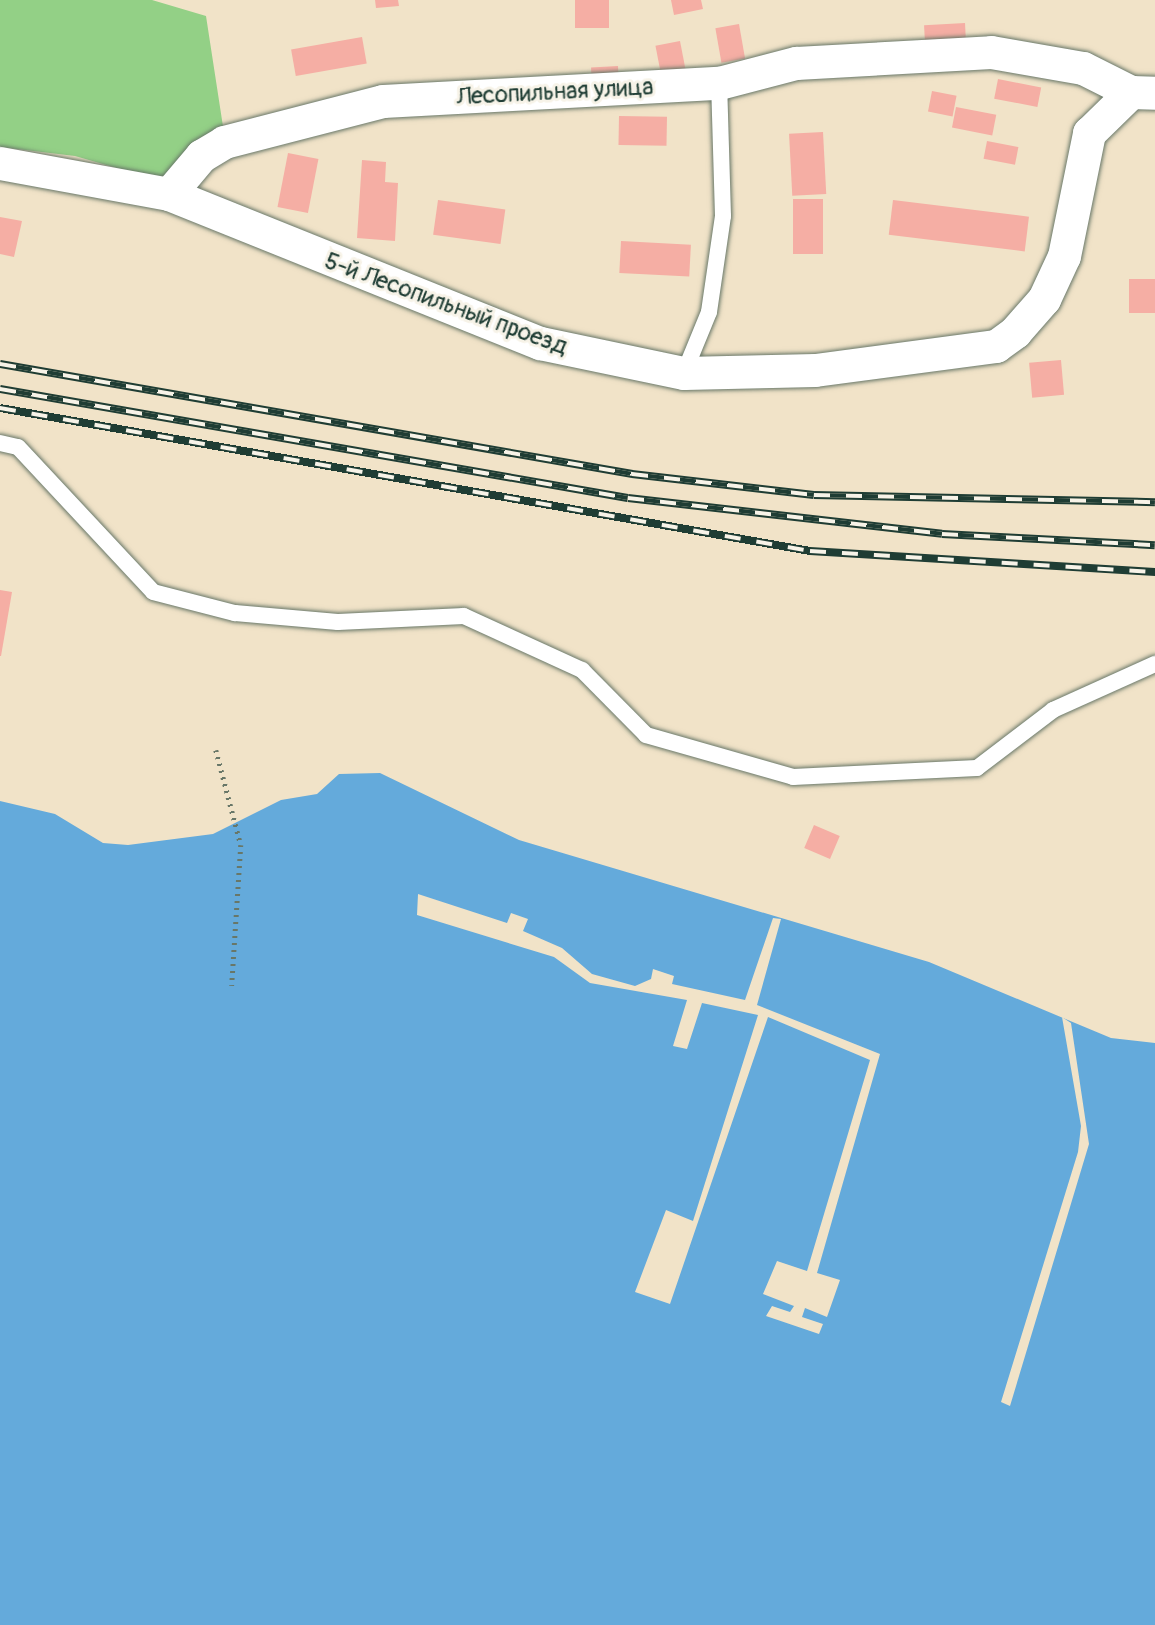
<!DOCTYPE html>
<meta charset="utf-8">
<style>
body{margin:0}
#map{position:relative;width:1155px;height:1625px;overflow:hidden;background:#f1e3c8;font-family:Pangolin,sans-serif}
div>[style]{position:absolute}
.green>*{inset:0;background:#93d086}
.water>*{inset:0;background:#64aadb}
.pier>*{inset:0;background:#f1e3c8}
.building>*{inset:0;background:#f5aea4;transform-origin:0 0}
.path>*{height:4.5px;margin-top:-2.25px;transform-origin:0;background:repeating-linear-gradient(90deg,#687768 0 2px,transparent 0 7px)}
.roads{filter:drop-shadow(0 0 2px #687768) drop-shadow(0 0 2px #687768)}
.lane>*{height:16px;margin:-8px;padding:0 8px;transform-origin:8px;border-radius:8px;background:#fff}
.street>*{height:33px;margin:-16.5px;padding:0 16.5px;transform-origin:16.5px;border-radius:16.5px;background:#fff}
.rail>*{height:8px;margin-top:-4px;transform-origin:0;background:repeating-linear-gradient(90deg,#f7f3e8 0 16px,#1f3d34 0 32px);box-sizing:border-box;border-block:2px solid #1f3d34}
span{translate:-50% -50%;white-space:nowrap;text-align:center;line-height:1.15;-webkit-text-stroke:6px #f7f3e8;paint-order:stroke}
.street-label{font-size:24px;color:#1f3d34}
</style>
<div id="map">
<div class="green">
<div style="clip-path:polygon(0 0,152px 0,206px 16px,224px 133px,178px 170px,155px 179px,75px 156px,0 147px)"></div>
</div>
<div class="water">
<div style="clip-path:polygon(380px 773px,519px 840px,929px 962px,1111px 1038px,1155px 1043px,1155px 1625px,0 1625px,0 801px,55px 814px,103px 843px,128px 845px,213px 834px,281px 800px,317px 794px,339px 774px)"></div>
</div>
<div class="pier">
<div style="clip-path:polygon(418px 894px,507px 923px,511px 913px,528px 919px,523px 931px,562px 948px,592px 974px,635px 986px,651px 979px,653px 969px,674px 976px,672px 984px,745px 1000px,773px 918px,781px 919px,757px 1005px,880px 1054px,817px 1273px,840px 1280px,827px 1317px,805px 1308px,802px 1317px,823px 1324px,819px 1334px,766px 1316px,772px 1306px,790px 1312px,794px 1306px,763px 1294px,777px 1261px,807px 1271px,870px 1060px,768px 1017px,670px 1304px,635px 1292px,666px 1210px,693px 1221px,758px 1015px,702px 1003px,687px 1049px,673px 1046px,687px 1000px,590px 983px,554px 957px,417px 915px)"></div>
<div style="clip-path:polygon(1062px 1017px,1071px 1023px,1089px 1144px,1010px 1406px,1001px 1402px,1078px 1152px,1081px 1126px)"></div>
</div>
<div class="building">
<div style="clip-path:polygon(375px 0,398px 0,399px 6px,376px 8px)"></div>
<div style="left:575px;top:0;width:34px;height:28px"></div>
<div style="clip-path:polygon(671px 0,701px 0,703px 9px,674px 15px)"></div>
<div style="left:965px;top:23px;width:17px;height:41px;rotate:87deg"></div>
<div style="left:739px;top:24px;width:35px;height:24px;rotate:80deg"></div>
<div style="left:362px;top:37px;width:27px;height:72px;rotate:80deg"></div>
<div style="left:680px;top:41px;width:32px;height:25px;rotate:79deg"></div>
<div style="left:618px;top:66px;width:19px;height:27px;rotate:87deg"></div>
<div style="left:998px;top:79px;width:44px;height:20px;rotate:11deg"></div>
<div style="left:932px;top:91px;width:25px;height:21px;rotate:11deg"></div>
<div style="left:956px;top:107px;width:41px;height:21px;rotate:11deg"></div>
<div style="left:619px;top:116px;width:48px;height:29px;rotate:1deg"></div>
<div style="left:823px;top:132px;width:62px;height:34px;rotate:87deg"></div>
<div style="left:987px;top:141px;width:32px;height:18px;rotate:11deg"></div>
<div style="left:288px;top:153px;width:31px;height:55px;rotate:11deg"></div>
<div style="clip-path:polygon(362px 160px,386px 162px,385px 182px,398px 183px,395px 241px,357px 238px)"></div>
<div style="left:793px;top:199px;width:30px;height:55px"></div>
<div style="left:438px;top:200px;width:68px;height:35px;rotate:8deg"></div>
<div style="left:893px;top:200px;width:137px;height:35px;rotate:7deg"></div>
<div style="clip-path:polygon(0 217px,22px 221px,14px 257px,0 254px)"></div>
<div style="left:621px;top:241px;width:70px;height:32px;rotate:3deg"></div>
<div style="left:1129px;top:279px;width:26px;height:34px"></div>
<div style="left:1061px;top:360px;width:35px;height:32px;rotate:85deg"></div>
<div style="clip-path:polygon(0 590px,12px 592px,1px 656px,0 656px)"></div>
<div style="left:814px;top:825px;width:28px;height:25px;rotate:23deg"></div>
</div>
<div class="path">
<div style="left:216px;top:750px;width:98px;rotate:75.3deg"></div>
<div style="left:241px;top:845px;width:141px;rotate:93.7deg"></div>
</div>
<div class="roads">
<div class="lane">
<div style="left:684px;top:373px;width:66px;rotate:-67.7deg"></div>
<div style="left:709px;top:312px;width:97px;rotate:-81.7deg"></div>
<div style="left:723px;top:216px;width:133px;rotate:-91.7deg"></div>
<div style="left:0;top:443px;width:18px;rotate:13deg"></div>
<div style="left:18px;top:447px;width:198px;rotate:47deg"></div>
<div style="left:153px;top:592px;width:85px;rotate:14.4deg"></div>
<div style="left:235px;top:613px;width:103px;rotate:5deg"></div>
<div style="left:338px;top:622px;width:126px;rotate:-2.7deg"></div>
<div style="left:464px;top:616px;width:130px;rotate:24.6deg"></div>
<div style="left:582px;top:670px;width:91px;rotate:45.4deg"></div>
<div style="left:646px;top:735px;width:153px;rotate:15.9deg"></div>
<div style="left:793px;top:777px;width:184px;rotate:-2.8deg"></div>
<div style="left:977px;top:768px;width:96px;rotate:-37.3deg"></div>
<div style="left:1053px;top:710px;width:112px;rotate:-24.3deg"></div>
</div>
<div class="street">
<div style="left:0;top:163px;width:172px;rotate:10.4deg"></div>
<div style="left:169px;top:194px;width:400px;rotate:21.9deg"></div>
<div style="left:540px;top:343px;width:147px;rotate:11.8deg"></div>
<div style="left:684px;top:373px;width:131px;rotate:-1.3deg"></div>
<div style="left:815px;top:370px;width:183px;rotate:-7.6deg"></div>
<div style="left:996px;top:346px;width:24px;rotate:-36deg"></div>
<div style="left:1015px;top:332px;width:44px;rotate:-48.7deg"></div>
<div style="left:1044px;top:299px;width:47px;rotate:-65.1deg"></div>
<div style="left:1064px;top:256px;width:126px;rotate:-78.5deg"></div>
<div style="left:1089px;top:133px;width:59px;rotate:-44.3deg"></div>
<div style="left:1131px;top:92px;width:24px;rotate:2deg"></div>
<div style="left:169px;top:194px;width:50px;rotate:-49.9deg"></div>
<div style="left:201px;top:156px;width:27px;rotate:-31deg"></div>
<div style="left:224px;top:142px;width:164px;rotate:-14.5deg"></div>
<div style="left:383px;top:101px;width:336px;rotate:-3.1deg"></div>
<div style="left:719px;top:83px;width:80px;rotate:-14.6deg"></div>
<div style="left:796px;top:63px;width:195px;rotate:-3.2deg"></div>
<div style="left:991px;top:52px;width:93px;rotate:9.9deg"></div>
<div style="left:1083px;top:68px;width:54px;rotate:26.6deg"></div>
</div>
</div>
<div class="rail">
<div style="left:0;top:364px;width:642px;rotate:9.87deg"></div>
<div style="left:632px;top:474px;width:183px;rotate:6.6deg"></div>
<div style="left:814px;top:495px;width:341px;rotate:1.2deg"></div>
<div style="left:0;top:389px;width:637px;rotate:9.85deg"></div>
<div style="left:628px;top:498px;width:316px;rotate:6.5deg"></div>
<div style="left:942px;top:534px;width:213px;rotate:3deg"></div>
<div style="left:0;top:408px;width:823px;rotate:10.01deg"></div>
<div style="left:810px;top:551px;width:346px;rotate:3.5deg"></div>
</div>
<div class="street-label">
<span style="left:555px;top:92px;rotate:-3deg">Лесопильная улица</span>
<span style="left:446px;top:304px;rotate:20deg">5-й Лесопильный проезд</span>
</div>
</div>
